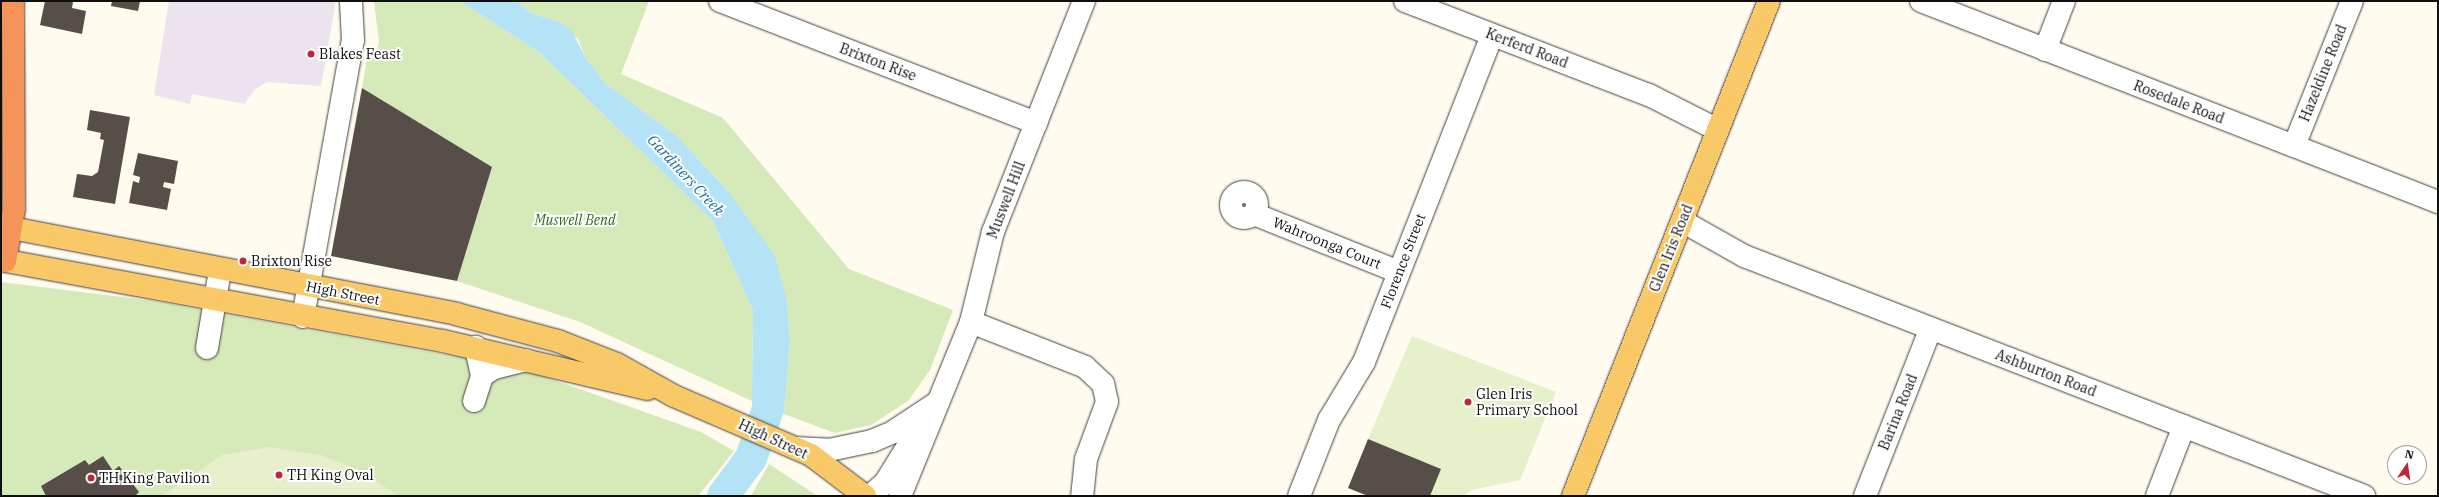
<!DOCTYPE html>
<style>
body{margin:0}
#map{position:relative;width:2439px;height:497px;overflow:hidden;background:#fffbef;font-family:"IBM Plex Serif",serif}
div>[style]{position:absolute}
.industrial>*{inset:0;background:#ebe3ed}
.green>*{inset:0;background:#d6e9b9}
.pitch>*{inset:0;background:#e6f1cb}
.water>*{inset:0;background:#b4e3f6}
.river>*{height:32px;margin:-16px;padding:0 16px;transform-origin:16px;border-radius:16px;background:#b4e3f6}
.building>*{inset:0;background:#574e4a}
.roads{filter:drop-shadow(0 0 1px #414141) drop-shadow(0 0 1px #414141)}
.minor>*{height:22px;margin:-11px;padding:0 11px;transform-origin:11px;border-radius:11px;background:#fff}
.minor>.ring{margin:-11px;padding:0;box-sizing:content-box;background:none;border:22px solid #fff;border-radius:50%}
.major>*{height:22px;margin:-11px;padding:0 11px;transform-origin:11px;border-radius:11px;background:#f8c966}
.highway>*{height:22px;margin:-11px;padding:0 11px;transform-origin:11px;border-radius:11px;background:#f49459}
.dots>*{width:11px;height:11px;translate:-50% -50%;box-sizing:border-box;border:2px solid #fff;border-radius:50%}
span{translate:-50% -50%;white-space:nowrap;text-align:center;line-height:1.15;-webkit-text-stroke:4px #fff;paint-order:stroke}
.street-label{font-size:14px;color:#0e0e0e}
.poi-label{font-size:14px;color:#0e0e0e}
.left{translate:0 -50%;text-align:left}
.park-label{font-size:14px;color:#33661e;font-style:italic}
.water-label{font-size:15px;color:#176fa0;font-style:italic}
.frame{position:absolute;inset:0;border:2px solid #0e0e0e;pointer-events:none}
.north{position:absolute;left:2387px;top:445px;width:40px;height:40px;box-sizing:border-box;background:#fff;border:1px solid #9f9f9f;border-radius:50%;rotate:13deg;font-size:11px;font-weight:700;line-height:16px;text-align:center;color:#0e0e0e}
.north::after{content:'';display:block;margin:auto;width:14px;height:18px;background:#be2639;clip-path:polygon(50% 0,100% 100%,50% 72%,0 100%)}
</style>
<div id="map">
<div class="industrial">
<div style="clip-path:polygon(169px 1px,336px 1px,321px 86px,267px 82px,254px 90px,245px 104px,192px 94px,190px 104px,154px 95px)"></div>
</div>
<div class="green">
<div style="clip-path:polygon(374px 1px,460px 1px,540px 53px,713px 221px,753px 311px,752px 401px,580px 322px,457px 281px,492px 167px,362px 88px,367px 59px,377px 50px,379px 42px)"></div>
<div style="clip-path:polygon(517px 1px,649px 1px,621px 74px,723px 118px,849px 269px,953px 310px,930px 370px,908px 401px,871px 425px,835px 433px,784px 414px,790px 342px,787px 301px,749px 223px,728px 191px,677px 136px,605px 83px,585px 57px,578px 39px,557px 21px,533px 14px)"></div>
<div style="clip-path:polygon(1px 282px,154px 301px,523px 369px,701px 432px,734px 451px,698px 496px,1px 496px)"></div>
<div style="clip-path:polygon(769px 464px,813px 493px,817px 496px,751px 496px)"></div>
</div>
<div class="pitch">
<div style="clip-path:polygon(1412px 336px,1556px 392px,1520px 480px,1472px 490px,1463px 496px,1430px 496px,1441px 469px,1368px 439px)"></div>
<div style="clip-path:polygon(269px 447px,321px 455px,357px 469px,399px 496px,162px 496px,222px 455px)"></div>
</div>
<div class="water">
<div style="clip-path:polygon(460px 1px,517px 1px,533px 14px,557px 21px,572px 31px,585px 57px,605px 83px,677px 136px,728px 191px,775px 256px,787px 301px,790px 342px,784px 414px,752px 401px,753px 311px,713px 221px,540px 53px)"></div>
</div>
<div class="river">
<div style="left:723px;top:496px;width:47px;rotate:-53.6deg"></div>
<div style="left:751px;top:458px;width:30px;rotate:-70deg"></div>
<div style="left:761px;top:430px;width:23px;rotate:-72deg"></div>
<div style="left:768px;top:408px;width:45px;rotate:-88.7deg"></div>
</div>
<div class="building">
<div style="clip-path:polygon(45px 1px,73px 2px,72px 8px,86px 11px,82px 34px,40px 25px)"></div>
<div style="clip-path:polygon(112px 1px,140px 1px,138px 11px,111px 6px)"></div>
<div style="clip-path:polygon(362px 88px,492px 167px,457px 281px,331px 256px)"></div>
<div style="clip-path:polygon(90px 110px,130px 117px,115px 204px,73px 197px,77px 174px,92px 176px,98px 172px,104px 140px,100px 139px,101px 133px,87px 130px)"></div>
<div style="clip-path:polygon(138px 153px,178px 161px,174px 184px,164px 182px,163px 187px,171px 189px,167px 210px,129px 203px,133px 181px,139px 183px,140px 177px,133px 175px)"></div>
<div style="clip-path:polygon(1368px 439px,1441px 469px,1430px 496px,1368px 496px,1348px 488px)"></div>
<div style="clip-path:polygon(103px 456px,113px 471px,119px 466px,139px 492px,135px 496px,46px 496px,41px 486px,85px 460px,89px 465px)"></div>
</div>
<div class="roads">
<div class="minor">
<div style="left:720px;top:1px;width:339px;rotate:21.1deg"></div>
<div style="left:1405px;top:1px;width:261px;rotate:21.1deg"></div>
<div style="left:1649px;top:95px;width:77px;rotate:26.9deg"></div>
<div style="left:1921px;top:1px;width:555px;rotate:21.25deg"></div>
<div style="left:2045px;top:50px;width:53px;rotate:-68.8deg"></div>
<div style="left:2294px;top:146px;width:156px;rotate:-68.2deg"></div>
<div class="ring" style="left:1231px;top:192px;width:4px;height:4px"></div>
<div style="left:1254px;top:214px;width:156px;rotate:21.8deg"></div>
<div style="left:1682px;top:221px;width:71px;rotate:29.4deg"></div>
<div style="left:1744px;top:256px;width:665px;rotate:21.16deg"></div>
<div style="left:303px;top:317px;width:281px;rotate:-79.8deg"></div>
<div style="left:353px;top:40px;width:39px;rotate:-93deg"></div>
<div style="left:971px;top:322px;width:123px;rotate:21.5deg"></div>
<div style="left:1085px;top:367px;width:25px;rotate:43deg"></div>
<div style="left:1103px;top:384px;width:18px;rotate:77deg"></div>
<div style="left:1107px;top:402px;width:61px;rotate:110.2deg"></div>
<div style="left:1086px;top:459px;width:37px;rotate:96deg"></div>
<div style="left:207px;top:348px;width:79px;rotate:-80.5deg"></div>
<div style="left:482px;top:376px;width:14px;rotate:-34deg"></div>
<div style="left:494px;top:368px;width:33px;rotate:-14deg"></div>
<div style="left:474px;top:401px;width:26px;rotate:-72deg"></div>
<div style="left:482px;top:376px;width:30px;rotate:-102deg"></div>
<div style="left:795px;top:448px;width:34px;rotate:3deg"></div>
<div style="left:829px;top:450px;width:44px;rotate:-11.8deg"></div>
<div style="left:872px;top:441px;width:23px;rotate:-23deg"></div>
<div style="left:893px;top:432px;width:54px;rotate:-33.7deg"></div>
<div style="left:870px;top:496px;width:20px;rotate:-41deg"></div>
<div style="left:885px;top:483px;width:68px;rotate:-58.2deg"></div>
<div style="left:900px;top:496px;width:188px;rotate:-67.8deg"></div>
<div style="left:971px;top:322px;width:93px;rotate:-76.3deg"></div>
<div style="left:993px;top:232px;width:248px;rotate:-68.5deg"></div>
<div style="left:1299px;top:496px;width:82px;rotate:-68.5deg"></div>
<div style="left:1329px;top:420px;width:68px;rotate:-58.9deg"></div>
<div style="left:1364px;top:362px;width:351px;rotate:-68.6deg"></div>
<div style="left:1865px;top:496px;width:180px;rotate:-68.6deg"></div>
<div style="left:2157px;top:496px;width:75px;rotate:-68.9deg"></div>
</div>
<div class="major">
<div style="left:1px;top:226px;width:463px;rotate:10.9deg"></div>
<div style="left:456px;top:314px;width:106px;rotate:14.8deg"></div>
<div style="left:558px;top:341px;width:63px;rotate:21.3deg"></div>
<div style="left:617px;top:364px;width:65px;rotate:29.3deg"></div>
<div style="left:674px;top:396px;width:149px;rotate:23.3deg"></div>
<div style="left:811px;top:455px;width:68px;rotate:37.2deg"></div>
<div style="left:1px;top:260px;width:449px;rotate:10.4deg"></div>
<div style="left:443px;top:341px;width:210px;rotate:13.2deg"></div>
<div style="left:1573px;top:496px;width:532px;rotate:-68.4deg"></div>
</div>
<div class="highway">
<div style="left:5px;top:261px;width:53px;rotate:-80.2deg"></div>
<div style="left:14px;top:209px;width:208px;rotate:-90.3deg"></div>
</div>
</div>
<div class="dots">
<div style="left:311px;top:54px;background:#be2639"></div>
<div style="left:243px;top:261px;background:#be2639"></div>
<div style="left:1468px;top:402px;background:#be2639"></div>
<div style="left:279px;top:475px;background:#be2639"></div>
<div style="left:91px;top:478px;background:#be2639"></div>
</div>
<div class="street-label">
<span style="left:1527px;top:48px;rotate:21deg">Kerferd Road</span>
<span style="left:878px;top:62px;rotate:21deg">Brixton Rise</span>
<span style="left:2323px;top:73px;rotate:-68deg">Hazeldine Road</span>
<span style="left:2179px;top:102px;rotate:21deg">Rosedale Road</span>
<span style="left:1006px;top:200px;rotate:-69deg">Muswell Hill</span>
<span style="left:1327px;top:243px;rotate:22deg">Wahroonga Court</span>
<span style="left:1671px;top:248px;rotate:-68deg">Glen Iris Road</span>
<span style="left:1403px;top:261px;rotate:-69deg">Florence Street</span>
<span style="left:343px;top:293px;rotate:11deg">High Street</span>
<span style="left:2046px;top:373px;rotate:21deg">Ashburton Road</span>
<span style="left:1898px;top:412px;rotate:-68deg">Barina Road</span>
<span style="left:773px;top:439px;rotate:25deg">High Street</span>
</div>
<div class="poi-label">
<span class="left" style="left:319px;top:54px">Blakes Feast</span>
<span class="left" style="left:251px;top:261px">Brixton Rise</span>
<span class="left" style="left:1476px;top:402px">Glen Iris<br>Primary School</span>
<span class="left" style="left:287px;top:475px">TH King Oval</span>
<span class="left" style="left:99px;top:478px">TH King Pavilion</span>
</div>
<div class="park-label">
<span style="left:575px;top:220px">Muswell Bend</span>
</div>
<div class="water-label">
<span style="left:686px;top:175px;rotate:47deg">Gardiners Creek</span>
</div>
<div class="frame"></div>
<div class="north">N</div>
</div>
